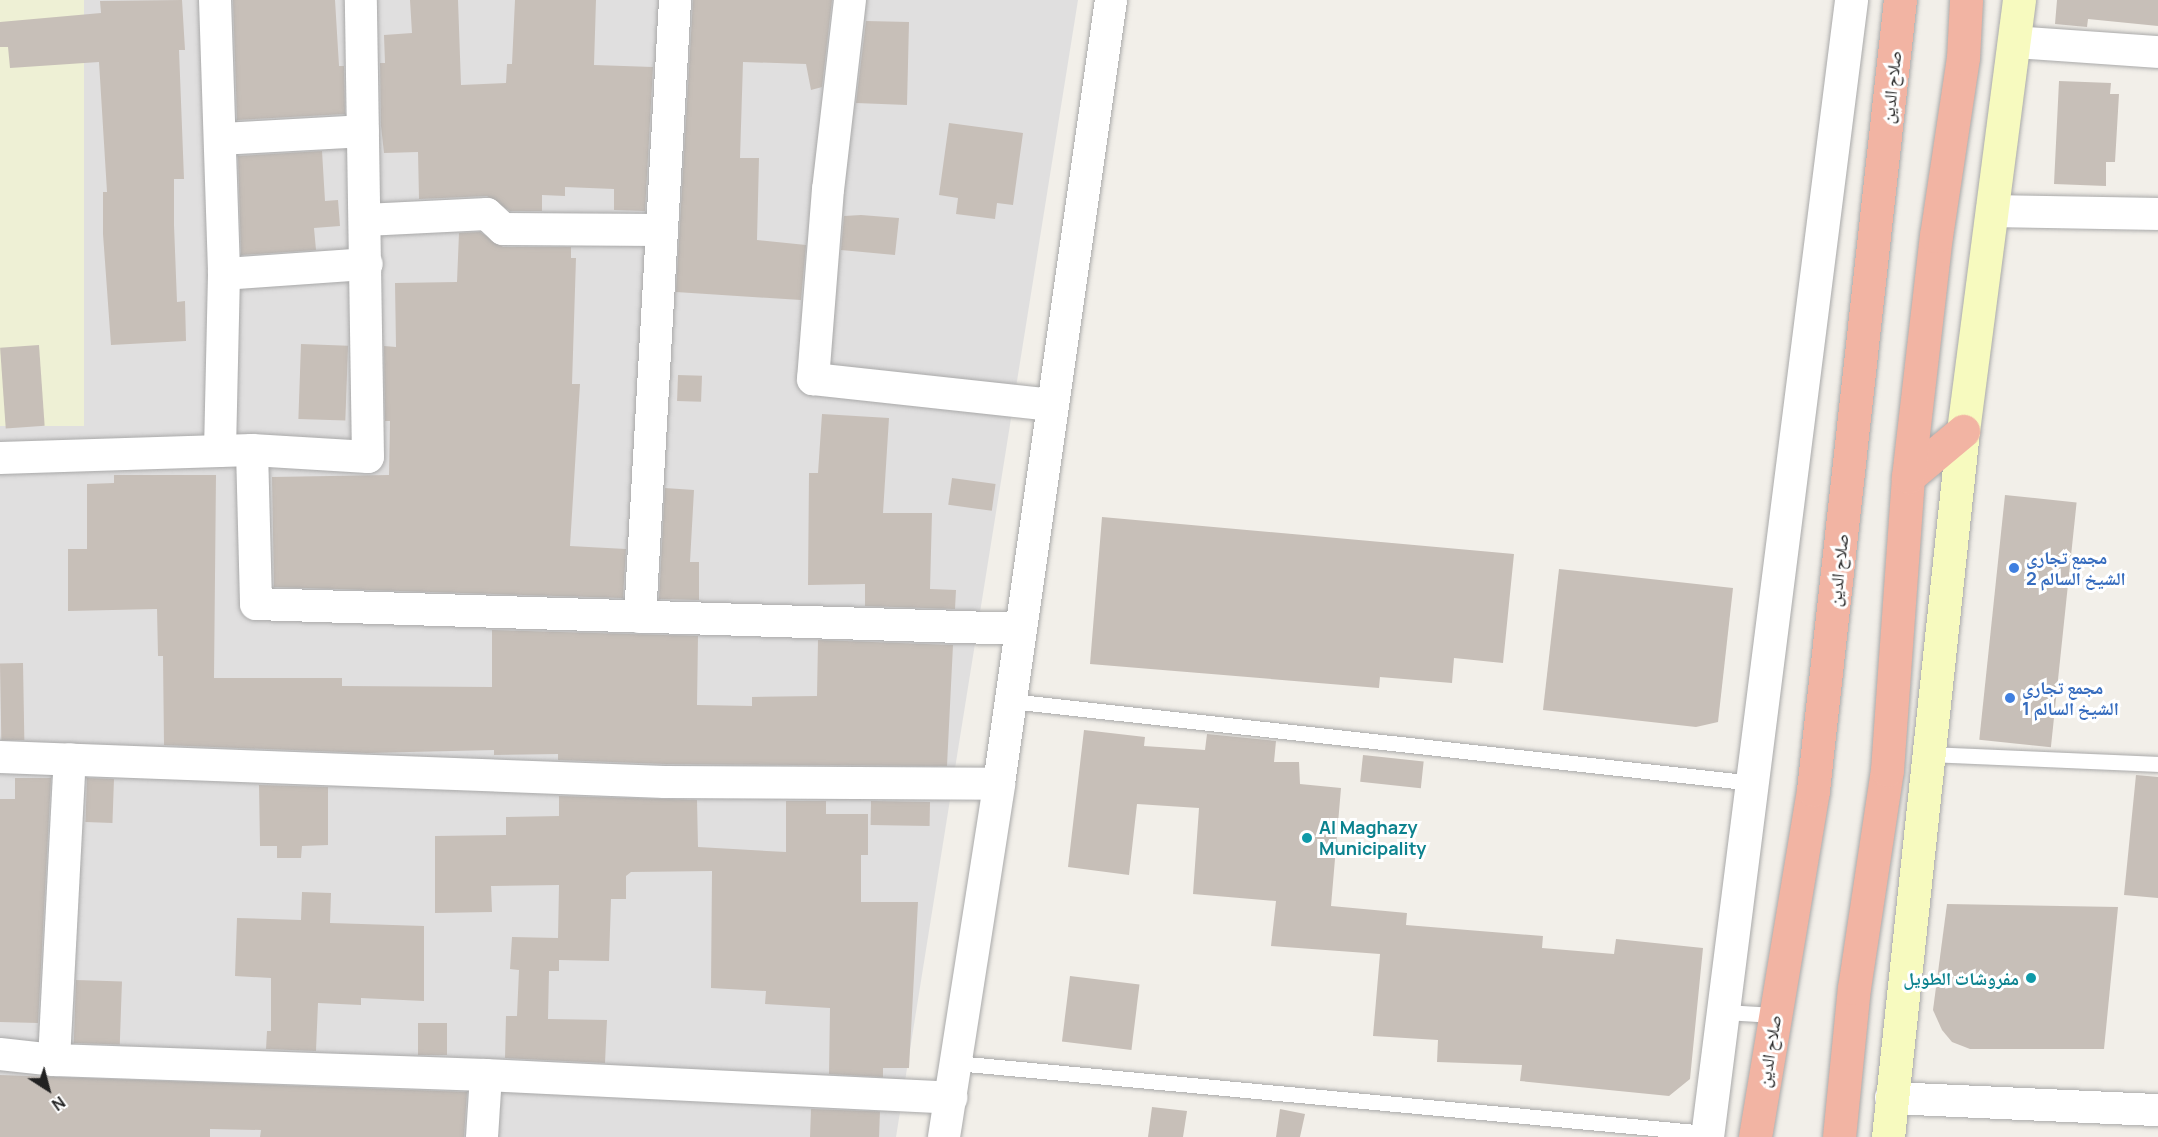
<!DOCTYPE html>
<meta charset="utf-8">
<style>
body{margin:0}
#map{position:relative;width:2158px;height:1137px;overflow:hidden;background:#f2efe9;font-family:Manrope,"Noto Naskh Arabic",sans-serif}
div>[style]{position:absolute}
.residential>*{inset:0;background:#e0dfdf}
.farmland>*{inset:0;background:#eef0d5;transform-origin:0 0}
.building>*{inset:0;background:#c7bfb8;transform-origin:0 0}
.roads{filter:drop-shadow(0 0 2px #a9a9a9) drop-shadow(0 0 2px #a9a9a9)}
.service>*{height:15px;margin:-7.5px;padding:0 7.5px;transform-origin:7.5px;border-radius:7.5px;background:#fff}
.minor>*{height:32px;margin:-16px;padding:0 16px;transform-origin:16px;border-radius:16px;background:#fff}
.tertiary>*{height:33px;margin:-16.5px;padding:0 16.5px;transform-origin:16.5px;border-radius:16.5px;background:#fff}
.secondary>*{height:33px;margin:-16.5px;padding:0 16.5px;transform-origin:16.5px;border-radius:16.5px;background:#f7fabf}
.trunk>*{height:33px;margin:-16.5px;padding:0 16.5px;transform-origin:16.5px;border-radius:16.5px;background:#f2b4a3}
.dots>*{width:16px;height:16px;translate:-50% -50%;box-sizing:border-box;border:3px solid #fff;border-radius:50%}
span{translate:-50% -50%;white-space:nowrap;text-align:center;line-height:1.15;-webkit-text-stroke:6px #fff;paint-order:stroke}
.street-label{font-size:18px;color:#222}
.shop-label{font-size:18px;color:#366cbe;font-weight:700}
.left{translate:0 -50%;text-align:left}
.culture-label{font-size:18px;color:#0d838f;font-weight:700}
.right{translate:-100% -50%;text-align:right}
.north{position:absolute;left:18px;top:1059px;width:60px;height:60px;-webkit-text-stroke:4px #fff;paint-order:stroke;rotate:144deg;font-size:16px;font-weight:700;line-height:24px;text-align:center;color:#222}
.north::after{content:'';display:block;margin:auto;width:21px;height:27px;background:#222;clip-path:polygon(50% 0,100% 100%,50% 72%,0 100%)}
</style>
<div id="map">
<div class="residential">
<div style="clip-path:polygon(0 0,1078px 0,896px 1137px,0 1137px)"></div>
</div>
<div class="farmland">
<div style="left:0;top:0;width:84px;height:426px"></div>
</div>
<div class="building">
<div style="clip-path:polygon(182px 0,185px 50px,179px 50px,184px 179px,174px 179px,174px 225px,177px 302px,185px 301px,186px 341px,111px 345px,103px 234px,103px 192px,107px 192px,99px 62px,10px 68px,8px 47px,0 47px,0 22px,101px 13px,100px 1px)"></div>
<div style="clip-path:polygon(233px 0,335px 0,339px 66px,344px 66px,345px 114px,237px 120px)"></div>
<div style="clip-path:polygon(410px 0,458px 0,461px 85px,506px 83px,507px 64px,512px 64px,515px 0,596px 0,594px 65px,653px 67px,645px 211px,614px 210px,614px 189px,565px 187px,565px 196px,542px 195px,542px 211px,510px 211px,487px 196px,419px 199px,418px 152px,384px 153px,381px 126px,380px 63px,385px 63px,384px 35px,412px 33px)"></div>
<div style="clip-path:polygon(693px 0,832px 0,822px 87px,811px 90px,806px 64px,743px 62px,740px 158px,759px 158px,757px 240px,806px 245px,801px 300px,676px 292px)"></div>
<div style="clip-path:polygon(2057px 0,2158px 0,2158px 26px,2088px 19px,2087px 27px,2055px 24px)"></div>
<div style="clip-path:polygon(866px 21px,909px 22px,907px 105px,856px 103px)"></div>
<div style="clip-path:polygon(2059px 81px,2111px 83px,2110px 94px,2119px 94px,2115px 162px,2106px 162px,2106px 186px,2054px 184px)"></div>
<div style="clip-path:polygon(949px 123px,1023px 133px,1013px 205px,997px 203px,995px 219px,956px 214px,958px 198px,939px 195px)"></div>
<div style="clip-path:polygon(322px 151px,325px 201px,338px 200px,340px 226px,314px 228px,316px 250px,241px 255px,238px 156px)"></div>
<div style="clip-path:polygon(861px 215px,899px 218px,895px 255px,841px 250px,844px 216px)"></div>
<div style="clip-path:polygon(480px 232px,503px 247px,571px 247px,571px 258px,576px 258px,572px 384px,580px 384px,570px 546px,626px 549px,623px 598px,274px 587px,272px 477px,389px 475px,390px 421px,385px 421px,384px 346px,396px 347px,395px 283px,457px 282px,459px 233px)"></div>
<div style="left:301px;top:344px;width:47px;height:75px;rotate:2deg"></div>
<div style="left:39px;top:345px;width:81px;height:39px;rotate:86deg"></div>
<div style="left:678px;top:375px;width:24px;height:26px;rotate:2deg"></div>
<div style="clip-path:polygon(822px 414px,889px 418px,883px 513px,932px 513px,930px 589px,956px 590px,955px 609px,865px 606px,865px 584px,808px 585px,809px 473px,818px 473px)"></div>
<div style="clip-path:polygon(114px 475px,216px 475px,214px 678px,342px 678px,342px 686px,492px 687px,492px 630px,698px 636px,697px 705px,752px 706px,752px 697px,817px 696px,818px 640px,953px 645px,947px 766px,665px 764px,558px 760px,558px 754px,494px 755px,494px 750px,367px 753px,164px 745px,163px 656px,158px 656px,157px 609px,68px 611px,68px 549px,87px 549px,87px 484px,114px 483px)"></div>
<div style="left:952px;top:478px;width:44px;height:27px;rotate:8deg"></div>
<div style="clip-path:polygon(665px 488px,694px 490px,690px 562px,699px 562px,699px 600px,659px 599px)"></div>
<div style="left:2005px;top:495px;width:72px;height:246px;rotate:6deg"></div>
<div style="clip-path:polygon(1102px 517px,1514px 554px,1503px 663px,1454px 658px,1452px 683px,1380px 677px,1379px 688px,1090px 664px)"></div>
<div style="clip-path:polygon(1559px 569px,1733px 588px,1718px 722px,1696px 727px,1543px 710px)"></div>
<div style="left:23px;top:663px;width:77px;height:23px;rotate:89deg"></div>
<div style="clip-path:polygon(1084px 730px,1145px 737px,1144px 746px,1205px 750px,1207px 734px,1276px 741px,1274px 762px,1299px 762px,1300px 784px,1341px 788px,1331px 906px,1407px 913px,1406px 925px,1543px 936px,1542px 948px,1614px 954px,1616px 939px,1703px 948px,1690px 1079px,1669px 1096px,1520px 1081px,1522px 1065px,1437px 1062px,1438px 1040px,1373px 1036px,1380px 954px,1271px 946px,1276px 901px,1193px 894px,1199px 808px,1137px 804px,1129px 875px,1068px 867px)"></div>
<div style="left:1363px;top:755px;width:61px;height:27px;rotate:6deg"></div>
<div style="clip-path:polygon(2136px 775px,2158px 777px,2158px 898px,2124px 895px)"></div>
<div style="clip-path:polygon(15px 778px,51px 778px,38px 1023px,0 1022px,0 799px,15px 799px)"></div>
<div style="left:87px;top:778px;width:27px;height:44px;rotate:2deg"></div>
<div style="clip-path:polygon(259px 785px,328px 787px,328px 845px,302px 846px,301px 858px,277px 858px,277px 846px,260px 846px)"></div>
<div style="clip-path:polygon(559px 796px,697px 800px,698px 847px,786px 852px,786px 801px,826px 801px,826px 814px,868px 814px,868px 855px,861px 855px,861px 902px,918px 902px,909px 1068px,883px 1068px,883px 1077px,829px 1074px,830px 1008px,765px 1004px,766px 991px,711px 988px,712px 871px,631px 872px,626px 876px,626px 899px,611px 899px,609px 961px,559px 960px,559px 971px,549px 971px,548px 1019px,607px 1020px,605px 1063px,505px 1058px,506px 1016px,517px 1016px,519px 970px,510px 969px,512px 937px,558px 938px,559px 885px,491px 886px,492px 912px,435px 913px,435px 836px,506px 835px,506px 817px,559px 816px)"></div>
<div style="left:871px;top:801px;width:59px;height:24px;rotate:1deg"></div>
<div style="clip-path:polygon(302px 892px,331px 893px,330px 923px,424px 926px,424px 1001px,361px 998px,361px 1005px,318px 1003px,316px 1051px,266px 1049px,267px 1031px,271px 1031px,271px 978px,235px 976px,237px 918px,301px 920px)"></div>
<div style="clip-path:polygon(1947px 904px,2118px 907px,2104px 1049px,1970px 1049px,1952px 1042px,1942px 1030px,1933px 1010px)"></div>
<div style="left:1070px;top:976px;width:70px;height:66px;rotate:7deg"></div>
<div style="left:76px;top:980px;width:46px;height:63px;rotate:2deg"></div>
<div style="left:418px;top:1023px;width:29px;height:32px"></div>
<div style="clip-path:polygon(0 1075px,467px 1092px,464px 1137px,260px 1137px,261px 1130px,210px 1129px,210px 1137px,0 1137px)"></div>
<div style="clip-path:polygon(1152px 1107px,1187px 1111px,1183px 1137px,1148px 1137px)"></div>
<div style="left:811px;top:1109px;width:69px;height:28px;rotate:2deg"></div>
<div style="clip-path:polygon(1280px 1109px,1305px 1114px,1300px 1137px,1276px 1137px)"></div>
</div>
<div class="roads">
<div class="service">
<div style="left:1010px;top:701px;width:749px;rotate:6.29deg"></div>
<div style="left:1930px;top:754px;width:228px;rotate:2.5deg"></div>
<div style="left:1724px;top:1012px;width:51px;rotate:3.4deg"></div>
<div style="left:956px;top:1063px;width:754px;rotate:5.33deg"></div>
</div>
<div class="minor">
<div style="left:215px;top:0;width:274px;rotate:88.1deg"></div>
<div style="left:224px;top:274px;width:177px;rotate:91.3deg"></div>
<div style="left:850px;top:0;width:190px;rotate:96.6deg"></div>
<div style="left:828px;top:189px;width:191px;rotate:94.5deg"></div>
<div style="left:813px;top:379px;width:241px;rotate:6.2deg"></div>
<div style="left:2014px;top:42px;width:144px;rotate:4deg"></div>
<div style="left:221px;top:139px;width:142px;rotate:-3.2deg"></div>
<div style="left:1992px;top:211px;width:166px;rotate:1deg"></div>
<div style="left:365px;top:220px;width:122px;rotate:-2.8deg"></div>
<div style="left:487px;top:214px;width:22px;rotate:43deg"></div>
<div style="left:503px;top:229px;width:157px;rotate:0.4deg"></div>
<div style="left:224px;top:274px;width:143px;rotate:-4deg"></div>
<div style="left:252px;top:450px;width:154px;rotate:88.5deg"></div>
<div style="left:256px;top:604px;width:764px;rotate:1.87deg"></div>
<div style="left:0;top:458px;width:252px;rotate:-1.8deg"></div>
<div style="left:252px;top:450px;width:116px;rotate:3.5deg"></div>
<div style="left:368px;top:457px;width:457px;rotate:-90.9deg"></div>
<div style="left:640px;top:617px;width:618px;rotate:-86.75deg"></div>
<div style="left:0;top:757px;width:665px;rotate:2.15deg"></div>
<div style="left:665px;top:782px;width:334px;rotate:0.3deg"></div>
<div style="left:0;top:1054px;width:54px;rotate:6.3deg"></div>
<div style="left:54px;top:1060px;width:432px;rotate:2deg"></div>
<div style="left:486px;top:1075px;width:466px;rotate:2.8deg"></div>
<div style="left:54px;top:1060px;width:301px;rotate:-87deg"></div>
<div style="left:1891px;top:1098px;width:267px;rotate:2.6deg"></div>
<div style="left:482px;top:1137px;width:62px;rotate:-86.3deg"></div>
<div style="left:944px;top:1137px;width:357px;rotate:-81.1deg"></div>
<div style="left:999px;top:784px;width:792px;rotate:-81.87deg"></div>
</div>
<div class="tertiary">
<div style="left:1707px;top:1137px;width:1146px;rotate:-82.78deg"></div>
</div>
<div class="secondary">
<div style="left:1888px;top:1137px;width:710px;rotate:-83.94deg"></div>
<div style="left:1963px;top:431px;width:435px;rotate:-82.6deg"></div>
</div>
<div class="trunk">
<div style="left:1908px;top:477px;width:72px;rotate:-39.9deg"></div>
<div style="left:1755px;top:1137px;width:352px;rotate:-80.5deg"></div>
<div style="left:1813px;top:790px;width:795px;rotate:-83.72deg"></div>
<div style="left:1839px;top:1137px;width:150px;rotate:-84.3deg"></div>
<div style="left:1854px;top:988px;width:220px;rotate:-81.4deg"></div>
<div style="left:1887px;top:770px;width:294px;rotate:-85.9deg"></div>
<div style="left:1908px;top:477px;width:243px;rotate:-83.4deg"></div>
<div style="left:1936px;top:236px;width:180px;rotate:-81.4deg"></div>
<div style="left:1963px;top:58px;width:58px;rotate:-87deg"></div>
</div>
</div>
<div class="dots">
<div style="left:2014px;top:568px;background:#3f7fe0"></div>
<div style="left:2010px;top:698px;background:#3f7fe0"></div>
<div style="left:1307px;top:838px;background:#0f9aa8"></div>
<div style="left:2031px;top:978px;background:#0f9aa8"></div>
</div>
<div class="street-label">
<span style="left:1891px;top:87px;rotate:-84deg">صلاح الدين</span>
<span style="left:1838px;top:570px;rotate:-84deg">صلاح الدين</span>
<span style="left:1769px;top:1051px;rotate:-81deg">صلاح الدين</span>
</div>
<div class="shop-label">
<span class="left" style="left:2026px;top:568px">مجمع تجاري<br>الشيخ السالم 2</span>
<span class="left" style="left:2022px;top:698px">مجمع تجاري<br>الشيخ السالم 1</span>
</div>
<div class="culture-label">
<span class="left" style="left:1319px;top:838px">Al Maghazy<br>Municipality</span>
<span class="right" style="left:2019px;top:978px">مفروشات الطويل</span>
</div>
<div class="north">N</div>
</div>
